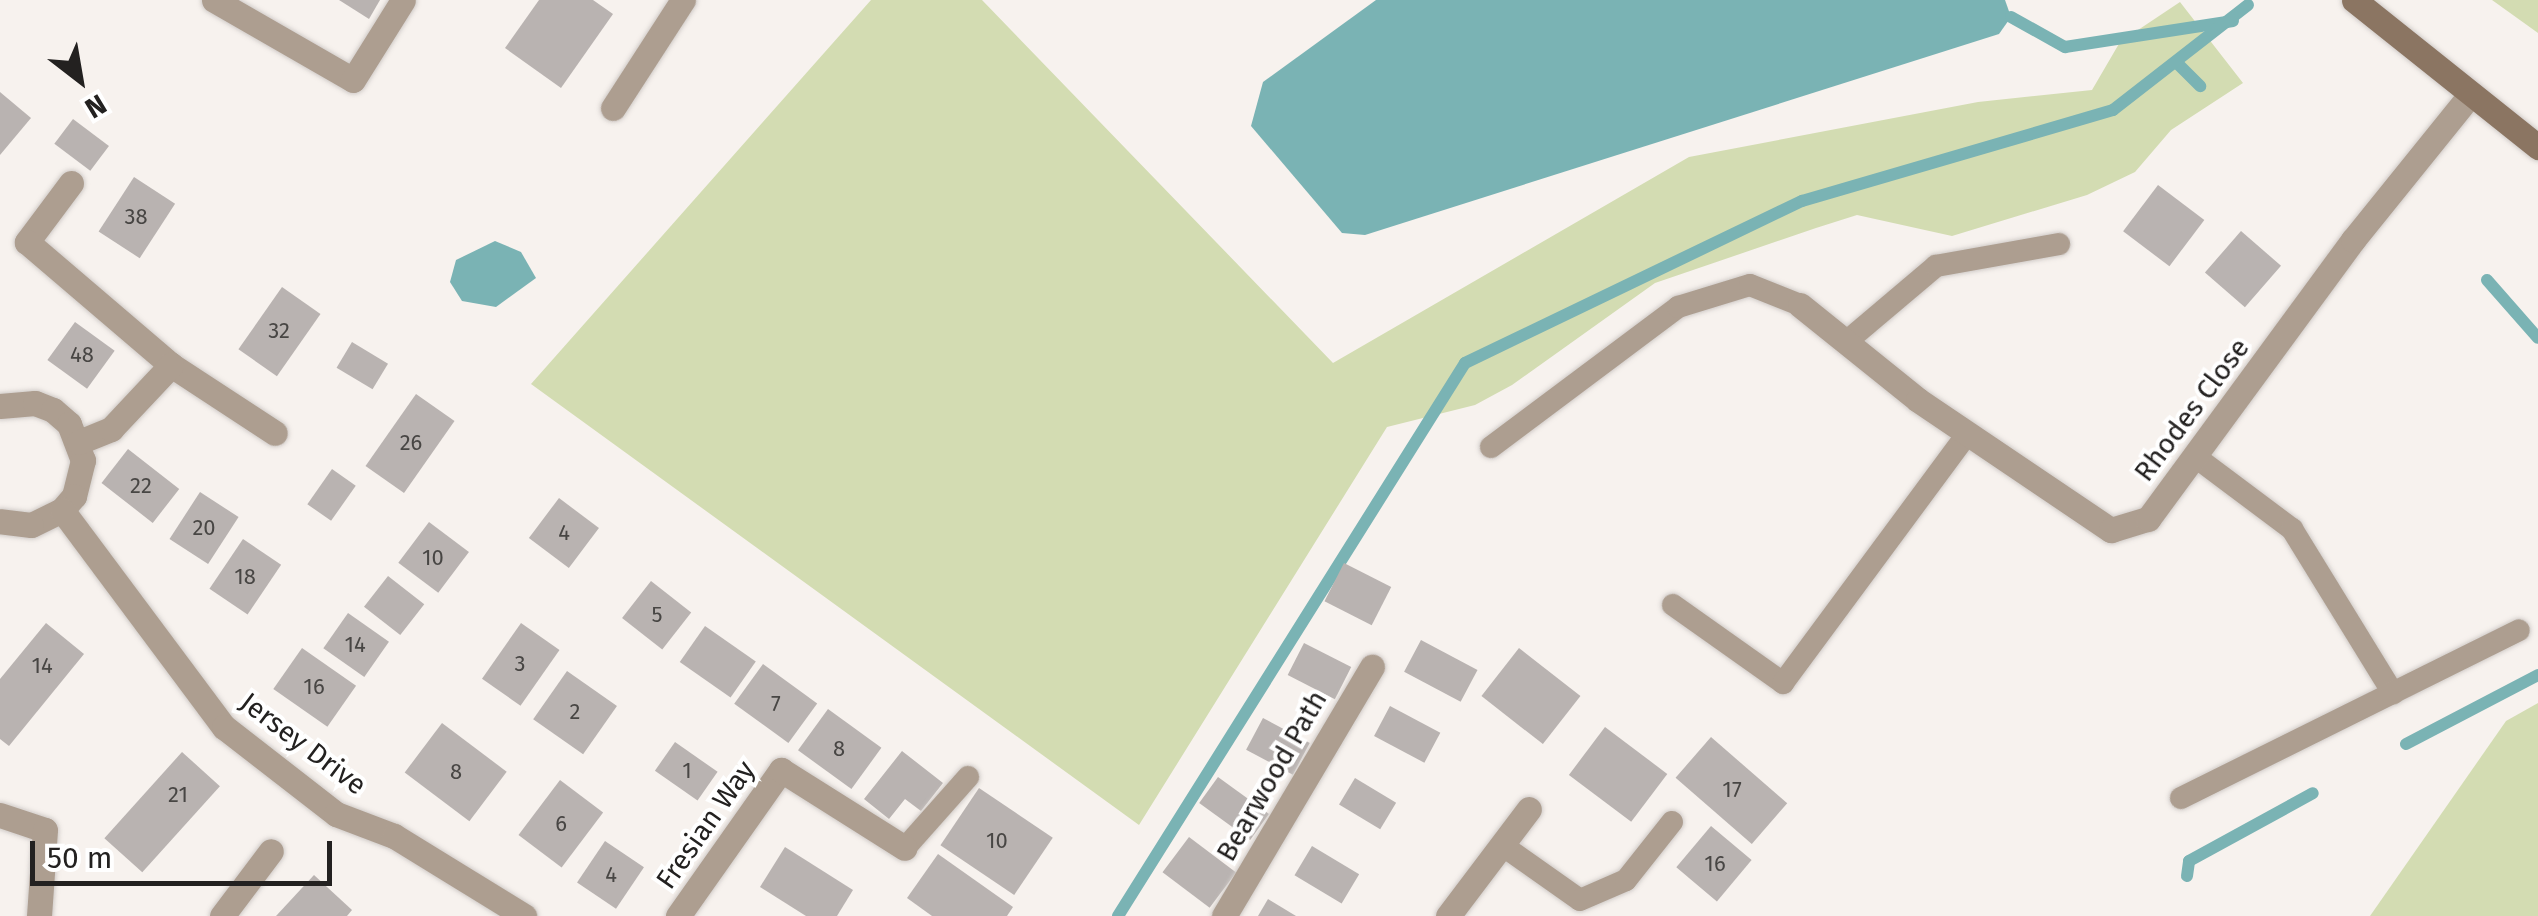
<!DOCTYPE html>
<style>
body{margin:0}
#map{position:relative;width:2538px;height:916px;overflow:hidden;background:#f7f2ee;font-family:"Fira Sans",sans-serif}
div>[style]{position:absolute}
.green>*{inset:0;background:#d3dcb2}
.water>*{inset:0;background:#7ab3b4}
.stream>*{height:12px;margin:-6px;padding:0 6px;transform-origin:6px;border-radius:6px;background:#7ab3b4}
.building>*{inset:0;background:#b9b3b1;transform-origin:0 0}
.roads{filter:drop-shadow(0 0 2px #d1ccc9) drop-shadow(0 0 2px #d1ccc9)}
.lane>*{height:22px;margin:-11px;padding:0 11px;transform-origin:11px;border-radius:11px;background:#ad9e90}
.street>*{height:25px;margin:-12.5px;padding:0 12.5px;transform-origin:12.5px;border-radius:12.5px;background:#ad9e90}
.secondary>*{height:25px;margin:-12.5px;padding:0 12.5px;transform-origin:12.5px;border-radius:12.5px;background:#8b7562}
span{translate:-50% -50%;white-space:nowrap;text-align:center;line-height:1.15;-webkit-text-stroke:8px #fff;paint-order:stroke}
.number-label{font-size:22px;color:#484644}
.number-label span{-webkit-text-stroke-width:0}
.street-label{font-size:28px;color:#232120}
.north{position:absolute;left:30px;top:30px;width:100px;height:100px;-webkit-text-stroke:8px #fff;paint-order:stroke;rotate:149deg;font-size:28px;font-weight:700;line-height:40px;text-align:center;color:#232120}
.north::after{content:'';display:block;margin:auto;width:35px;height:45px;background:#232120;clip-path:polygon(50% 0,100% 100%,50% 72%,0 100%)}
.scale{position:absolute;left:30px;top:841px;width:302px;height:45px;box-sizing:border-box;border:5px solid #232120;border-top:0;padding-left:12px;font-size:30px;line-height:35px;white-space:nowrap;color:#232120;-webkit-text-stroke:8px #fff;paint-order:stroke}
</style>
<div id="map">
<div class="green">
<div style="clip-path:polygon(871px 0,982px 0,1333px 363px,1689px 157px,1978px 102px,2092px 90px,2120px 42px,2180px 2px,2243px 83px,2171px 130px,2135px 172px,2087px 195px,1952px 236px,1857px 215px,1816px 228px,1655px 283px,1512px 385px,1475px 405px,1387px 427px,1139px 825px,531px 384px)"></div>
<div style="clip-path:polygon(2492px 0,2538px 0,2538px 33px)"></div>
<div style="clip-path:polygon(2538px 703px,2538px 916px,2370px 916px,2506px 721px)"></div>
</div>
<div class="water">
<div style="clip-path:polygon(1376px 0,2005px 0,2011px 17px,1999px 34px,1365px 235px,1342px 233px,1251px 126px,1263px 82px)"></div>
<div style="clip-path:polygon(495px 241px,521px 252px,536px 278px,496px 307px,462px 301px,450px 282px,456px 260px)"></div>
</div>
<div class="stream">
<div style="left:2011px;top:17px;width:62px;rotate:29.1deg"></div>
<div style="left:2065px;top:47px;width:170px;rotate:-8.8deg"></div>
<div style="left:2177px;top:63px;width:33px;rotate:45deg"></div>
<div style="left:2487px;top:280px;width:77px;rotate:48.7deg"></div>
<div style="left:2406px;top:744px;width:149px;rotate:-27.6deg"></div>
<div style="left:2187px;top:876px;width:15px;rotate:-82deg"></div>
<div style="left:2189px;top:861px;width:141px;rotate:-28.7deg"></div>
<div style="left:1118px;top:916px;width:653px;rotate:-57.89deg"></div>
<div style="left:1465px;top:363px;width:374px;rotate:-25.7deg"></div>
<div style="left:1802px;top:201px;width:324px;rotate:-16.3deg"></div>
<div style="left:2113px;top:110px;width:171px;rotate:-37.9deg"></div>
</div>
<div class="building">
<div style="clip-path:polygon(339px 0,380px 0,369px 19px)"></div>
<div style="clip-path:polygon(539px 0,593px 0,613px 14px,561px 88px,505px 48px)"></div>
<div style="clip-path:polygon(0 92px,31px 118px,0 155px)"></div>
<div style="left:73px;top:119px;width:45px;height:31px;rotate:37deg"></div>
<div style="left:134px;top:177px;width:49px;height:65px;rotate:33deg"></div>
<div style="left:2158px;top:185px;width:58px;height:58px;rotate:37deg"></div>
<div style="left:2241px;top:231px;width:53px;height:55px;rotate:41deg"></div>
<div style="left:282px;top:287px;width:47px;height:76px;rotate:35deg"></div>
<div style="left:75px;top:322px;width:49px;height:47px;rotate:36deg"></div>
<div style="left:352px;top:342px;width:42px;height:30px;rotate:31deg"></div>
<div style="left:416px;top:394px;width:47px;height:88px;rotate:35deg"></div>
<div style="left:128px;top:449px;width:65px;height:43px;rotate:38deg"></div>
<div style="left:332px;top:469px;width:29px;height:43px;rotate:35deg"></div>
<div style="left:200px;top:492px;width:46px;height:56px;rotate:33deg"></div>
<div style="left:559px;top:498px;width:50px;height:50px;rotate:37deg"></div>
<div style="left:429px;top:522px;width:50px;height:51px;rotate:37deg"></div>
<div style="left:243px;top:539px;width:46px;height:60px;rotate:34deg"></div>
<div style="left:1344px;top:563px;width:53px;height:43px;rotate:27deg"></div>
<div style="left:388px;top:576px;width:46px;height:39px;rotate:38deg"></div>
<div style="left:651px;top:581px;width:51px;height:47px;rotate:38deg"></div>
<div style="left:348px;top:613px;width:50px;height:43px;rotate:35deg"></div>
<div style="clip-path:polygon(46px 623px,84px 654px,9px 746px,0 739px,0 679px)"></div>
<div style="left:521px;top:623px;width:47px;height:68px;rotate:35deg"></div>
<div style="left:705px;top:626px;width:62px;height:44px;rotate:35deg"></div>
<div style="left:1421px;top:640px;width:64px;height:36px;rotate:28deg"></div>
<div style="left:1304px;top:643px;width:53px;height:36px;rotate:27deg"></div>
<div style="left:302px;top:648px;width:66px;height:50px;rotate:35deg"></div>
<div style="left:1519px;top:648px;width:78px;height:61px;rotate:38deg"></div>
<div style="left:763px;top:664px;width:67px;height:49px;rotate:36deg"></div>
<div style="left:567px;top:671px;width:61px;height:59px;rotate:35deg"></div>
<div style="left:1390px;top:706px;width:57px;height:34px;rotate:28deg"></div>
<div style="left:828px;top:709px;width:66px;height:51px;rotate:36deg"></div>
<div style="left:1263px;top:718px;width:53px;height:36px;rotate:28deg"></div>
<div style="left:442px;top:723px;width:81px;height:62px;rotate:37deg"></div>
<div style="left:1605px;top:727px;width:78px;height:60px;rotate:37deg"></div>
<div style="left:1711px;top:737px;width:101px;height:54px;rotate:41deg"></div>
<div style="left:675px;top:742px;width:52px;height:35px;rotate:35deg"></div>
<div style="clip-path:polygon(902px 751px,943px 783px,921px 811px,905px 799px,889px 819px,864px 799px)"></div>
<div style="left:182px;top:752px;width:51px;height:116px;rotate:42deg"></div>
<div style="left:1218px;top:777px;width:63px;height:32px;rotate:36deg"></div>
<div style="left:1355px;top:778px;width:48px;height:31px;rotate:31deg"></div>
<div style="left:560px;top:780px;width:54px;height:69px;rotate:37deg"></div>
<div style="left:979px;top:788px;width:89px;height:69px;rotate:34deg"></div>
<div style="left:1711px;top:826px;width:53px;height:54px;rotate:40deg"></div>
<div style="left:1189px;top:837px;width:59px;height:44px;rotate:37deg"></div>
<div style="left:605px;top:841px;width:47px;height:50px;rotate:34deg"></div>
<div style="left:1312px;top:846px;width:55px;height:34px;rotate:31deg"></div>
<div style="clip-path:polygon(785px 847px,853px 890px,837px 916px,806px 916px,760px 887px)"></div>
<div style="clip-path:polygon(938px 854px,1013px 907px,1007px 916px,932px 916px,907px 898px)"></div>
<div style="clip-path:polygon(314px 875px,352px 910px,347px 916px,276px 916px)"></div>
<div style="clip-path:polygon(1268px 899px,1296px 916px,1258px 916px)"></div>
</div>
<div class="roads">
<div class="lane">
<div style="left:1846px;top:342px;width:118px;rotate:-40.2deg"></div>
<div style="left:1936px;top:266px;width:125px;rotate:-10.1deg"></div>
<div style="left:1491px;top:447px;width:234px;rotate:-36.8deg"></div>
<div style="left:1678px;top:307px;width:75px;rotate:-17deg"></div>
<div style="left:1750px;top:285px;width:54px;rotate:21.8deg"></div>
<div style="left:2197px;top:458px;width:119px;rotate:36.8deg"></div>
<div style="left:2292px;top:529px;width:193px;rotate:58.4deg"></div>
<div style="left:1673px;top:605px;width:135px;rotate:35.3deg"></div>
<div style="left:1783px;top:683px;width:310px;rotate:-53.5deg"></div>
<div style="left:2181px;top:798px;width:377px;rotate:-26.4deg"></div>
<div style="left:1502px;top:845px;width:95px;rotate:35.2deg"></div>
<div style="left:1580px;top:900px;width:50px;rotate:-23.5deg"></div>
<div style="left:1626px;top:880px;width:74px;rotate:-51.6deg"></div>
<div style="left:905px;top:848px;width:95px;rotate:-48.4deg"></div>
</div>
<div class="street">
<div style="left:214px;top:0;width:160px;rotate:29.9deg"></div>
<div style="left:353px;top:80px;width:94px;rotate:-58deg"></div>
<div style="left:613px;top:108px;width:129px;rotate:-57.1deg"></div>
<div style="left:71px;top:183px;width:74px;rotate:126.7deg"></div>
<div style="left:27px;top:242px;width:189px;rotate:40.5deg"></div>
<div style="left:171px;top:365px;width:124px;rotate:33.2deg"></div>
<div style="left:1800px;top:305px;width:151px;rotate:38.8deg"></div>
<div style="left:1918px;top:400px;width:233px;rotate:34deg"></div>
<div style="left:2111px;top:530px;width:39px;rotate:-17deg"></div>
<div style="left:2148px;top:519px;width:346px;rotate:-53.7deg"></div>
<div style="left:2353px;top:240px;width:185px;rotate:-51.1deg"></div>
<div style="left:0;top:406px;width:35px;rotate:-5deg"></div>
<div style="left:35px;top:403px;width:19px;rotate:21deg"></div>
<div style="left:53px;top:410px;width:21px;rotate:41deg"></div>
<div style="left:69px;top:424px;width:39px;rotate:69deg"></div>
<div style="left:83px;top:460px;width:37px;rotate:104deg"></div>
<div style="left:74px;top:496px;width:18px;rotate:131deg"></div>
<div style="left:62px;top:510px;width:34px;rotate:154deg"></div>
<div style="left:31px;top:525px;width:31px;rotate:-173deg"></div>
<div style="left:79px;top:442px;width:35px;rotate:-22deg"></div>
<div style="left:111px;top:429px;width:88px;rotate:-46.8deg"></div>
<div style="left:62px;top:510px;width:271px;rotate:53.3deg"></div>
<div style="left:224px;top:727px;width:142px;rotate:37.8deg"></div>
<div style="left:336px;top:814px;width:62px;rotate:20.8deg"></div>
<div style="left:394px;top:836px;width:153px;rotate:31.6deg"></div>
<div style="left:0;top:815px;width:47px;rotate:18.4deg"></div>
<div style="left:45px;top:830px;width:86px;rotate:94deg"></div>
<div style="left:222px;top:916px;width:81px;rotate:-53deg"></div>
<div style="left:678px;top:916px;width:179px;rotate:-54.8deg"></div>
<div style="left:781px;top:770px;width:146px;rotate:32.2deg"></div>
<div style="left:1224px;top:916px;width:290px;rotate:-59.3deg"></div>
<div style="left:1448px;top:916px;width:134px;rotate:-52.9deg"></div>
</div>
<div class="secondary">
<div style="left:2354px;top:0;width:236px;rotate:38.6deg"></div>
</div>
</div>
<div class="number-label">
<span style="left:136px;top:217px">38</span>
<span style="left:279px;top:331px">32</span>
<span style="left:82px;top:355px">48</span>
<span style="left:411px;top:443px">26</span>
<span style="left:141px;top:486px">22</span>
<span style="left:204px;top:528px">20</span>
<span style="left:564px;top:533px">4</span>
<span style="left:433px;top:558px">10</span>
<span style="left:245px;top:577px">18</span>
<span style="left:657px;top:615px">5</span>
<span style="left:355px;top:645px">14</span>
<span style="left:520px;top:664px">3</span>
<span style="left:42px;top:666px">14</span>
<span style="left:314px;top:687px">16</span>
<span style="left:776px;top:704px">7</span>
<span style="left:575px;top:712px">2</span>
<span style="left:839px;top:749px">8</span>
<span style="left:687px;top:771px">1</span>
<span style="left:456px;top:772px">8</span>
<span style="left:1732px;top:790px">17</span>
<span style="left:178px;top:795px">21</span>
<span style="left:561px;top:824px">6</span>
<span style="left:997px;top:841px">10</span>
<span style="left:1715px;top:864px">16</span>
<span style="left:611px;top:875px">4</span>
</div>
<div class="street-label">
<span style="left:2192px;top:410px;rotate:-53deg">Rhodes Close</span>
<span style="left:303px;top:744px;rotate:37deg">Jersey Drive</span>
<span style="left:1272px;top:776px;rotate:-60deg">Bearwood Path</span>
<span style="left:706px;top:825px;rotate:-55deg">Fresian Way</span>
</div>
<div class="north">N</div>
<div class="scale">50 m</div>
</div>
